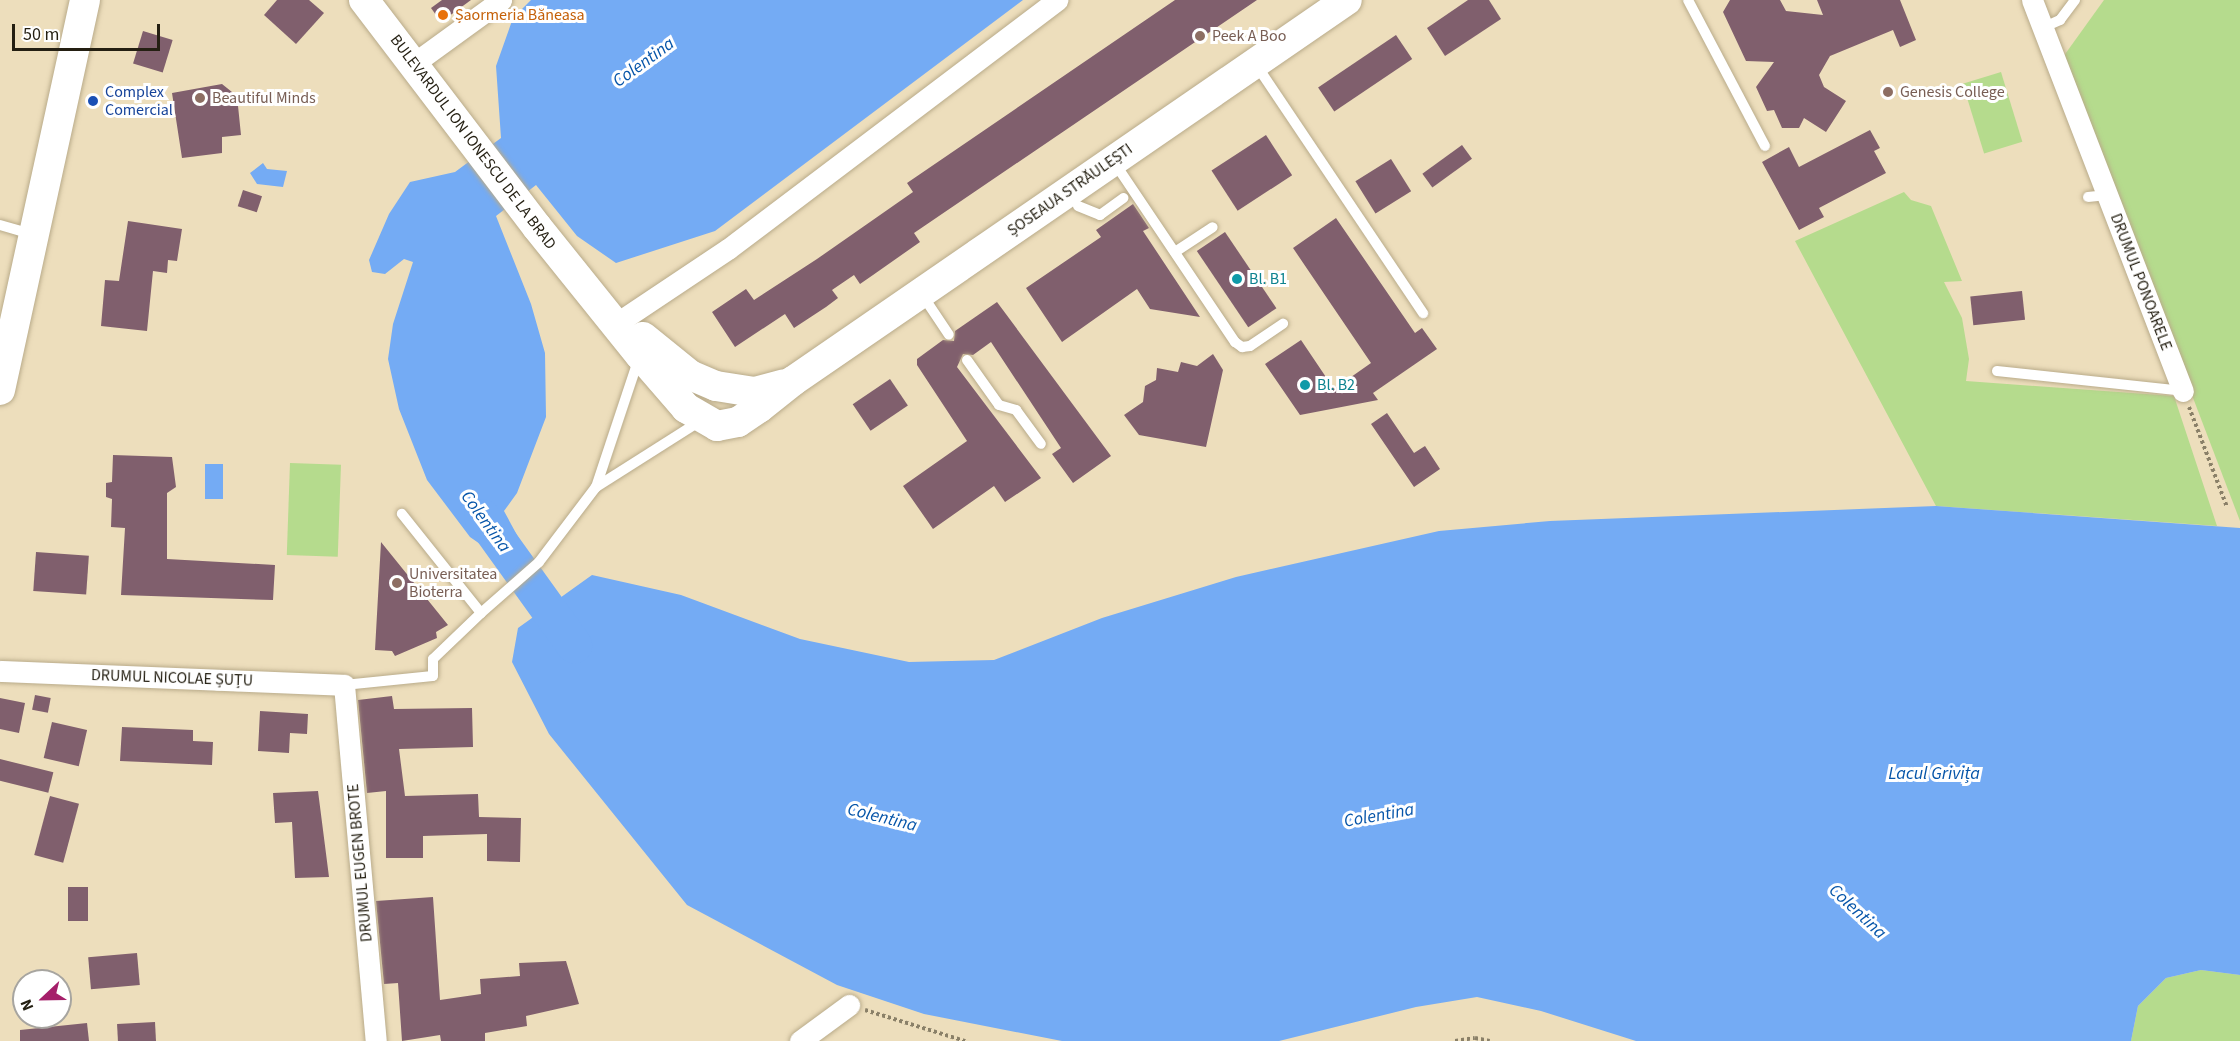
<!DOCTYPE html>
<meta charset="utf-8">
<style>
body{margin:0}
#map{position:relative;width:2240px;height:1041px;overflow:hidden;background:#eddebc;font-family:"Source Sans 3",sans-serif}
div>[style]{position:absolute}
.green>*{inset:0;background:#b5db8d;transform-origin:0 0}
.water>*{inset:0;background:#74abf4;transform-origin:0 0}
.river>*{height:36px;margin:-18px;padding:0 18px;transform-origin:18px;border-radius:18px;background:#74abf4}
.building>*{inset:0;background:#805f6d;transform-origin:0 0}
.path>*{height:4px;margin-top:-2px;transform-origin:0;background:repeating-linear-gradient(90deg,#8a8068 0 3px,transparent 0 6px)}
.roads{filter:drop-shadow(0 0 2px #b9ab8a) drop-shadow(0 0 2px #b9ab8a)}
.lane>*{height:10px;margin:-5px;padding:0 5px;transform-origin:5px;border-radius:5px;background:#fff}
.street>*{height:21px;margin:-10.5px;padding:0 10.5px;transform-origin:10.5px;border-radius:10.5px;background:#fff}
.secondary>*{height:30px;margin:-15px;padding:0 15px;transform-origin:15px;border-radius:15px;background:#fff}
.dots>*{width:16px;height:16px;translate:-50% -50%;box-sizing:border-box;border:3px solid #fff;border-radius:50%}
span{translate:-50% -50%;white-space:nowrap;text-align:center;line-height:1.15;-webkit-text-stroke:6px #fff;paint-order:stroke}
.food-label{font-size:16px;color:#c56008}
.left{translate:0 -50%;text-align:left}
.education-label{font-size:16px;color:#785e54}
.transit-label{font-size:16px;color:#164399}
.street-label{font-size:16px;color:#241f12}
.culture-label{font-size:16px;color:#0d838f}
.water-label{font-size:18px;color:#0655a9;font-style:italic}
.north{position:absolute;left:12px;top:969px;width:60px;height:60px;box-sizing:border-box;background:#fff;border:2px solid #a7a5a0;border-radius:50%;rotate:248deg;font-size:16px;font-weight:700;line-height:24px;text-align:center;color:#241f12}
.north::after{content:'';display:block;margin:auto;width:21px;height:27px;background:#a51f6a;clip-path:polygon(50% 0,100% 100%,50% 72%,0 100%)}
.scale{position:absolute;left:12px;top:24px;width:148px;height:27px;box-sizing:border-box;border:3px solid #241f12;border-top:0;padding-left:8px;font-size:18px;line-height:21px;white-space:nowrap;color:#241f12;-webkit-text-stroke:4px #fff;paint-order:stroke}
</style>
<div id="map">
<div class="green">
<div style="clip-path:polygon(2104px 0,2240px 0,2240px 521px,2063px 57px)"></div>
<div style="left:2001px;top:72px;width:73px;height:40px;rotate:73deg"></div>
<div style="clip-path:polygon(1904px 192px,1911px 200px,1931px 206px,1962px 281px,1944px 282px,1962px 318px,1969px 359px,1966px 381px,2174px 396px,2217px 526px,1936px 506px,1795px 241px)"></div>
<div style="left:290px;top:463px;width:51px;height:92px;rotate:2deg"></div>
<div style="clip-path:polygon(2201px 970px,2240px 975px,2240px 1041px,2131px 1041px,2138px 1006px,2166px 978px)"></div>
</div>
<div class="water">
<div style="clip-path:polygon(531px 0,1023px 0,715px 231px,616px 263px,577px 236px,536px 185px,496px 216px,531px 304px,545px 353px,546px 417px,517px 493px,504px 511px,524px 548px,503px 560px,470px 537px,427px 480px,399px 409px,388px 359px,393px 324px,413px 262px,404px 259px,385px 274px,372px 272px,369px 260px,389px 214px,410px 182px,455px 172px,501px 138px,496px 66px,513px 18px)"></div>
<div style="clip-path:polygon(263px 163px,267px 169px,287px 171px,283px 187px,257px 184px,250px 173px)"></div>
<div style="left:205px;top:464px;width:18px;height:35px"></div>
<div style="clip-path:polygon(1936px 506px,2240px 528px,2240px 975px,2201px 970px,2166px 978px,2138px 1006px,2131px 1041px,1636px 1041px,1541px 1011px,1477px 997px,1416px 1007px,1279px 1041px,1062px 1041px,924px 1014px,837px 985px,687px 905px,549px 734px,512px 662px,518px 628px,592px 575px,681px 595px,800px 639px,909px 662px,994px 660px,1102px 618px,1236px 577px,1439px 531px,1550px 521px)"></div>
</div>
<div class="river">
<div style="left:482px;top:517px;width:158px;rotate:54.3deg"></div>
</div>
<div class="building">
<div style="clip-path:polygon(277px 0,309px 0,324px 13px,296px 44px,264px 15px)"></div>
<div style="clip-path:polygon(442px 0,471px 0,441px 22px,431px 8px)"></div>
<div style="clip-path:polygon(1175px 0,1257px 0,914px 233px,920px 242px,873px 275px,860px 284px,854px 275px,832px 290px,838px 298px,826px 307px,794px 328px,785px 314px,735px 347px,712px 312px,746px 289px,754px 300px,817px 259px,913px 192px,907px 183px)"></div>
<div style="clip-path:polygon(1468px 0,1489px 0,1501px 19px,1445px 56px,1427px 28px)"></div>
<div style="clip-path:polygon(1730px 0,1780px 0,1786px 11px,1823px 15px,1817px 0,1900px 0,1916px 40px,1900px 47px,1893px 30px,1830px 56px,1819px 75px,1824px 87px,1846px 101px,1826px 132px,1804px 118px,1799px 128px,1782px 128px,1774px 110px,1767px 111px,1756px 87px,1774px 62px,1746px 61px,1723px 12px)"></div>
<div style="left:143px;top:31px;width:31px;height:34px;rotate:17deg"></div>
<div style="left:1396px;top:35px;width:29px;height:94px;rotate:56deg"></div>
<div style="clip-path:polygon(222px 84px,237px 96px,241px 135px,222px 137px,222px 153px,182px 158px,172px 93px)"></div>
<div style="clip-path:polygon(1870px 130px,1880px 148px,1874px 151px,1886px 173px,1819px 208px,1824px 217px,1799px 230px,1762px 162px,1789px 147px,1799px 167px)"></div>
<div style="left:1266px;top:135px;width:48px;height:65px;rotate:57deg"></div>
<div style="left:1462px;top:145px;width:17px;height:49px;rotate:54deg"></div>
<div style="left:1391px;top:159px;width:38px;height:42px;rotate:58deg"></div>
<div style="left:243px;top:190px;width:20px;height:17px;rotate:18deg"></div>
<div style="clip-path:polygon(1133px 204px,1149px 228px,1143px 231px,1200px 317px,1150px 309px,1137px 289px,1062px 342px,1026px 288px,1101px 237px,1096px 230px)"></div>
<div style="clip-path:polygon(1336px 218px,1415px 333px,1422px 328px,1437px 349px,1373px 393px,1378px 400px,1300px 415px,1265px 364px,1301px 340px,1334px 389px,1371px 363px,1293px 248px)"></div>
<div style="clip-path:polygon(128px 221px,182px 229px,177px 261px,168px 260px,167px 273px,153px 271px,147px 331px,101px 326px,105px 280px,119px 281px)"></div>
<div style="left:1225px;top:232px;width:92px;height:34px;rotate:56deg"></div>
<div style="left:2022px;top:291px;width:29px;height:52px;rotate:84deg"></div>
<div style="clip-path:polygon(997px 302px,1111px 456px,1073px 483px,1052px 454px,1061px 448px,991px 342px,973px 355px,963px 354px,957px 367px,1041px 478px,1005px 502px,994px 486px,933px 529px,903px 486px,967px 441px,917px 365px,917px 359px,943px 340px,954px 341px,955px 331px)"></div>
<div style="clip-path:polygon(1213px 354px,1223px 370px,1206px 447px,1139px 435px,1124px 415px,1143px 402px,1145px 386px,1156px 380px,1157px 368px,1178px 372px,1181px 362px,1197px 366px)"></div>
<div style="left:890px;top:379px;width:32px;height:45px;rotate:56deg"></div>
<div style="clip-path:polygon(1387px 413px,1414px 453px,1425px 446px,1440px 469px,1414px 487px,1371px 424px)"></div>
<div style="clip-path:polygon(113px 455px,172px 457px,176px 487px,167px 493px,167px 559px,275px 565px,273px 600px,121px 595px,125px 528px,111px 527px,112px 499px,106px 497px,106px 483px,112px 482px)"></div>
<div style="clip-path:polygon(381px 542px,448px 625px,436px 632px,437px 638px,395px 656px,392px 651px,375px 650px)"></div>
<div style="left:36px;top:552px;width:53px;height:39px;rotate:4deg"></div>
<div style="left:35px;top:695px;width:16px;height:15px;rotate:11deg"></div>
<div style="clip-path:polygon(392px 696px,394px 709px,472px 708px,473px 747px,399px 749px,405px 796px,478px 794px,479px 817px,521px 818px,520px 862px,487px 861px,487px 834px,423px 836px,423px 858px,386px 858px,386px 791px,367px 793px,358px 700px)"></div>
<div style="clip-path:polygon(0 698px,25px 703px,19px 733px,0 729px)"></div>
<div style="clip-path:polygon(260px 711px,308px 714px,307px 734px,290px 733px,289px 753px,258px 751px)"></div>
<div style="left:52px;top:722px;width:36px;height:37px;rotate:13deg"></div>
<div style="clip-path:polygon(122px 727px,193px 730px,193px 741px,213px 742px,212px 765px,120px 761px)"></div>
<div style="left:0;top:759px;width:55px;height:21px;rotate:14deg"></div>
<div style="clip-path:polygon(318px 791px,329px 877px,295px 878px,292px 822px,275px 823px,273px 793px)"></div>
<div style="left:50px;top:796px;width:30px;height:61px;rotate:15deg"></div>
<div style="left:88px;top:887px;width:34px;height:20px;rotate:90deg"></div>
<div style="clip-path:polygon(433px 897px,440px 1000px,481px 994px,480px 979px,520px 976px,519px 963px,566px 961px,579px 1004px,526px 1016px,527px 1026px,485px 1033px,485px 1041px,441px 1041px,440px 1035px,402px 1041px,398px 983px,384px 984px,376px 901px)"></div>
<div style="left:137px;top:953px;width:32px;height:49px;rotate:85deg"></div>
<div style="left:155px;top:1022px;width:19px;height:38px;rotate:87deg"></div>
<div style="clip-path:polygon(87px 1023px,89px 1041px,20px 1041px,20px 1030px)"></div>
</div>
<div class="path">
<div style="left:2189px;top:407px;width:107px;rotate:69.2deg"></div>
<div style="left:865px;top:1010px;width:105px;rotate:17.2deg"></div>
<div style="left:1455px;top:1041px;width:20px;rotate:-9deg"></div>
<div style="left:1475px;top:1038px;width:15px;rotate:11deg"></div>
</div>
<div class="roads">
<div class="lane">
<div style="left:1688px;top:0;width:165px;rotate:62.2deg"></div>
<div style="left:2042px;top:28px;width:20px;rotate:-24deg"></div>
<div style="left:2060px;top:20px;width:25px;rotate:-53deg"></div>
<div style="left:1257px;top:66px;width:298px;rotate:56.1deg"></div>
<div style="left:1114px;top:162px;width:217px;rotate:56.1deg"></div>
<div style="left:1235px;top:342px;width:9px;rotate:36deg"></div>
<div style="left:1242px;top:347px;width:8px;rotate:-7deg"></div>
<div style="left:1250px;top:346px;width:40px;rotate:-34deg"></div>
<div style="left:2088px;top:197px;width:19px;rotate:-6deg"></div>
<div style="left:1078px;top:206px;width:24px;rotate:22deg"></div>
<div style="left:1100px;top:215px;width:29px;rotate:-36deg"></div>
<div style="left:0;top:225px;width:32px;rotate:16deg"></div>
<div style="left:1175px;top:252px;width:45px;rotate:-33.3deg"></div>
<div style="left:921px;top:293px;width:50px;rotate:56.3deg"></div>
<div style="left:967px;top:360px;width:55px;rotate:54.6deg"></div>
<div style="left:999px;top:405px;width:18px;rotate:16deg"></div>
<div style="left:1016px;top:410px;width:42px;rotate:53.7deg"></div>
<div style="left:1997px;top:371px;width:187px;rotate:6.1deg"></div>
<div style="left:596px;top:487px;width:123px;rotate:-32.4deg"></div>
<div style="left:481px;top:613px;width:77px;rotate:-41.3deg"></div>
<div style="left:539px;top:562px;width:94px;rotate:-52.8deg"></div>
<div style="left:596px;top:487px;width:133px;rotate:-71.6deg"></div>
<div style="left:344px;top:685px;width:89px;rotate:-5.8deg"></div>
<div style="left:433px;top:676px;width:17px;rotate:-90deg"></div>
<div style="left:433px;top:659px;width:66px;rotate:-43.8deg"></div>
<div style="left:481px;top:613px;width:127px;rotate:-128.6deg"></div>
</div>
<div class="street">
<div style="left:2032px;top:0;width:419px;rotate:68.9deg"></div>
<div style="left:413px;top:64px;width:109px;rotate:-36deg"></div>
<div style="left:623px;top:319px;width:126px;rotate:-33.7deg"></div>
<div style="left:728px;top:249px;width:413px;rotate:-37.1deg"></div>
<div style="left:0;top:671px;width:344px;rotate:2.3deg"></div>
<div style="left:344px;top:685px;width:357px;rotate:84.9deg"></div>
<div style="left:800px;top:1041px;width:61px;rotate:-36.3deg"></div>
</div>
<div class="secondary">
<div style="left:364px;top:0;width:285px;rotate:52.7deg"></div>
<div style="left:537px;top:227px;width:164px;rotate:51.2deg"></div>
<div style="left:640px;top:355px;width:70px;rotate:49deg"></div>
<div style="left:686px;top:408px;width:36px;rotate:30deg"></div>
<div style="left:717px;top:426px;width:21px;rotate:-11deg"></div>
<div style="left:738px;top:422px;width:25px;rotate:-34deg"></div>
<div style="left:759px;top:408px;width:43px;rotate:-38.5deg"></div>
<div style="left:793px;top:381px;width:672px;rotate:-34.52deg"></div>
<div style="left:643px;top:337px;width:60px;rotate:39deg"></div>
<div style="left:690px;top:375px;width:28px;rotate:23deg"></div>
<div style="left:716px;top:386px;width:39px;rotate:9deg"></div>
<div style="left:755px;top:392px;width:30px;rotate:-15deg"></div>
<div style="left:0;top:390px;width:399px;rotate:-77.7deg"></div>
</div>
</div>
<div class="dots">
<div style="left:443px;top:15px;background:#e8710a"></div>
<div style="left:1200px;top:36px;background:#8d6e63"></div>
<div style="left:1888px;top:92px;background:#8d6e63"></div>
<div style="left:200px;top:98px;background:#8d6e63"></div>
<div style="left:93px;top:101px;background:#1a4fb4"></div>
<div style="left:1237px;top:279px;background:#0f9aa8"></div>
<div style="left:1305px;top:385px;background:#0f9aa8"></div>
<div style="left:397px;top:583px;background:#8d6e63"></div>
</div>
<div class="food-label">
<span class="left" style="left:455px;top:15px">Șaormeria Băneasa</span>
</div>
<div class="education-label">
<span class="left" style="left:1212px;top:36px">Peek A Boo</span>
<span class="left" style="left:1900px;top:92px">Genesis College</span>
<span class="left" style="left:212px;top:98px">Beautiful Minds</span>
<span class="left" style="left:409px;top:583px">Universitatea<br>Bioterra</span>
</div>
<div class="transit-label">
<span class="left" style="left:105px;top:101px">Complex<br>Comercial</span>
</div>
<div class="street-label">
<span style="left:473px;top:142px;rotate:53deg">BULEVARDUL ION IONESCU DE LA BRAD</span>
<span style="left:1070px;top:190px;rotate:-35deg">ȘOSEAUA STRĂULEȘTI</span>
<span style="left:2141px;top:282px;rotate:69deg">DRUMUL PONOARELE</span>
<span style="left:172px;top:678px;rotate:2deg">DRUMUL NICOLAE ȘUȚU</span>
<span style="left:360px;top:863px;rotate:-95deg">DRUMUL EUGEN BROTE</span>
</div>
<div class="culture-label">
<span class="left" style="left:1249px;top:279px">Bl. B1</span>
<span class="left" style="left:1317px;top:385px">Bl. B2</span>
</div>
<div class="water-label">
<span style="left:644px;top:63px;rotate:-36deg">Colentina</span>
<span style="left:485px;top:522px;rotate:54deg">Colentina</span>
<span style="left:1934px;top:774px">Lacul Grivița</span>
<span style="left:1379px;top:816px;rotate:-10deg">Colentina</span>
<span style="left:882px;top:818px;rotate:14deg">Colentina</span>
<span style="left:1857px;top:912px;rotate:43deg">Colentina</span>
</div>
<div class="north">N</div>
<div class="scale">50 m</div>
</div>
